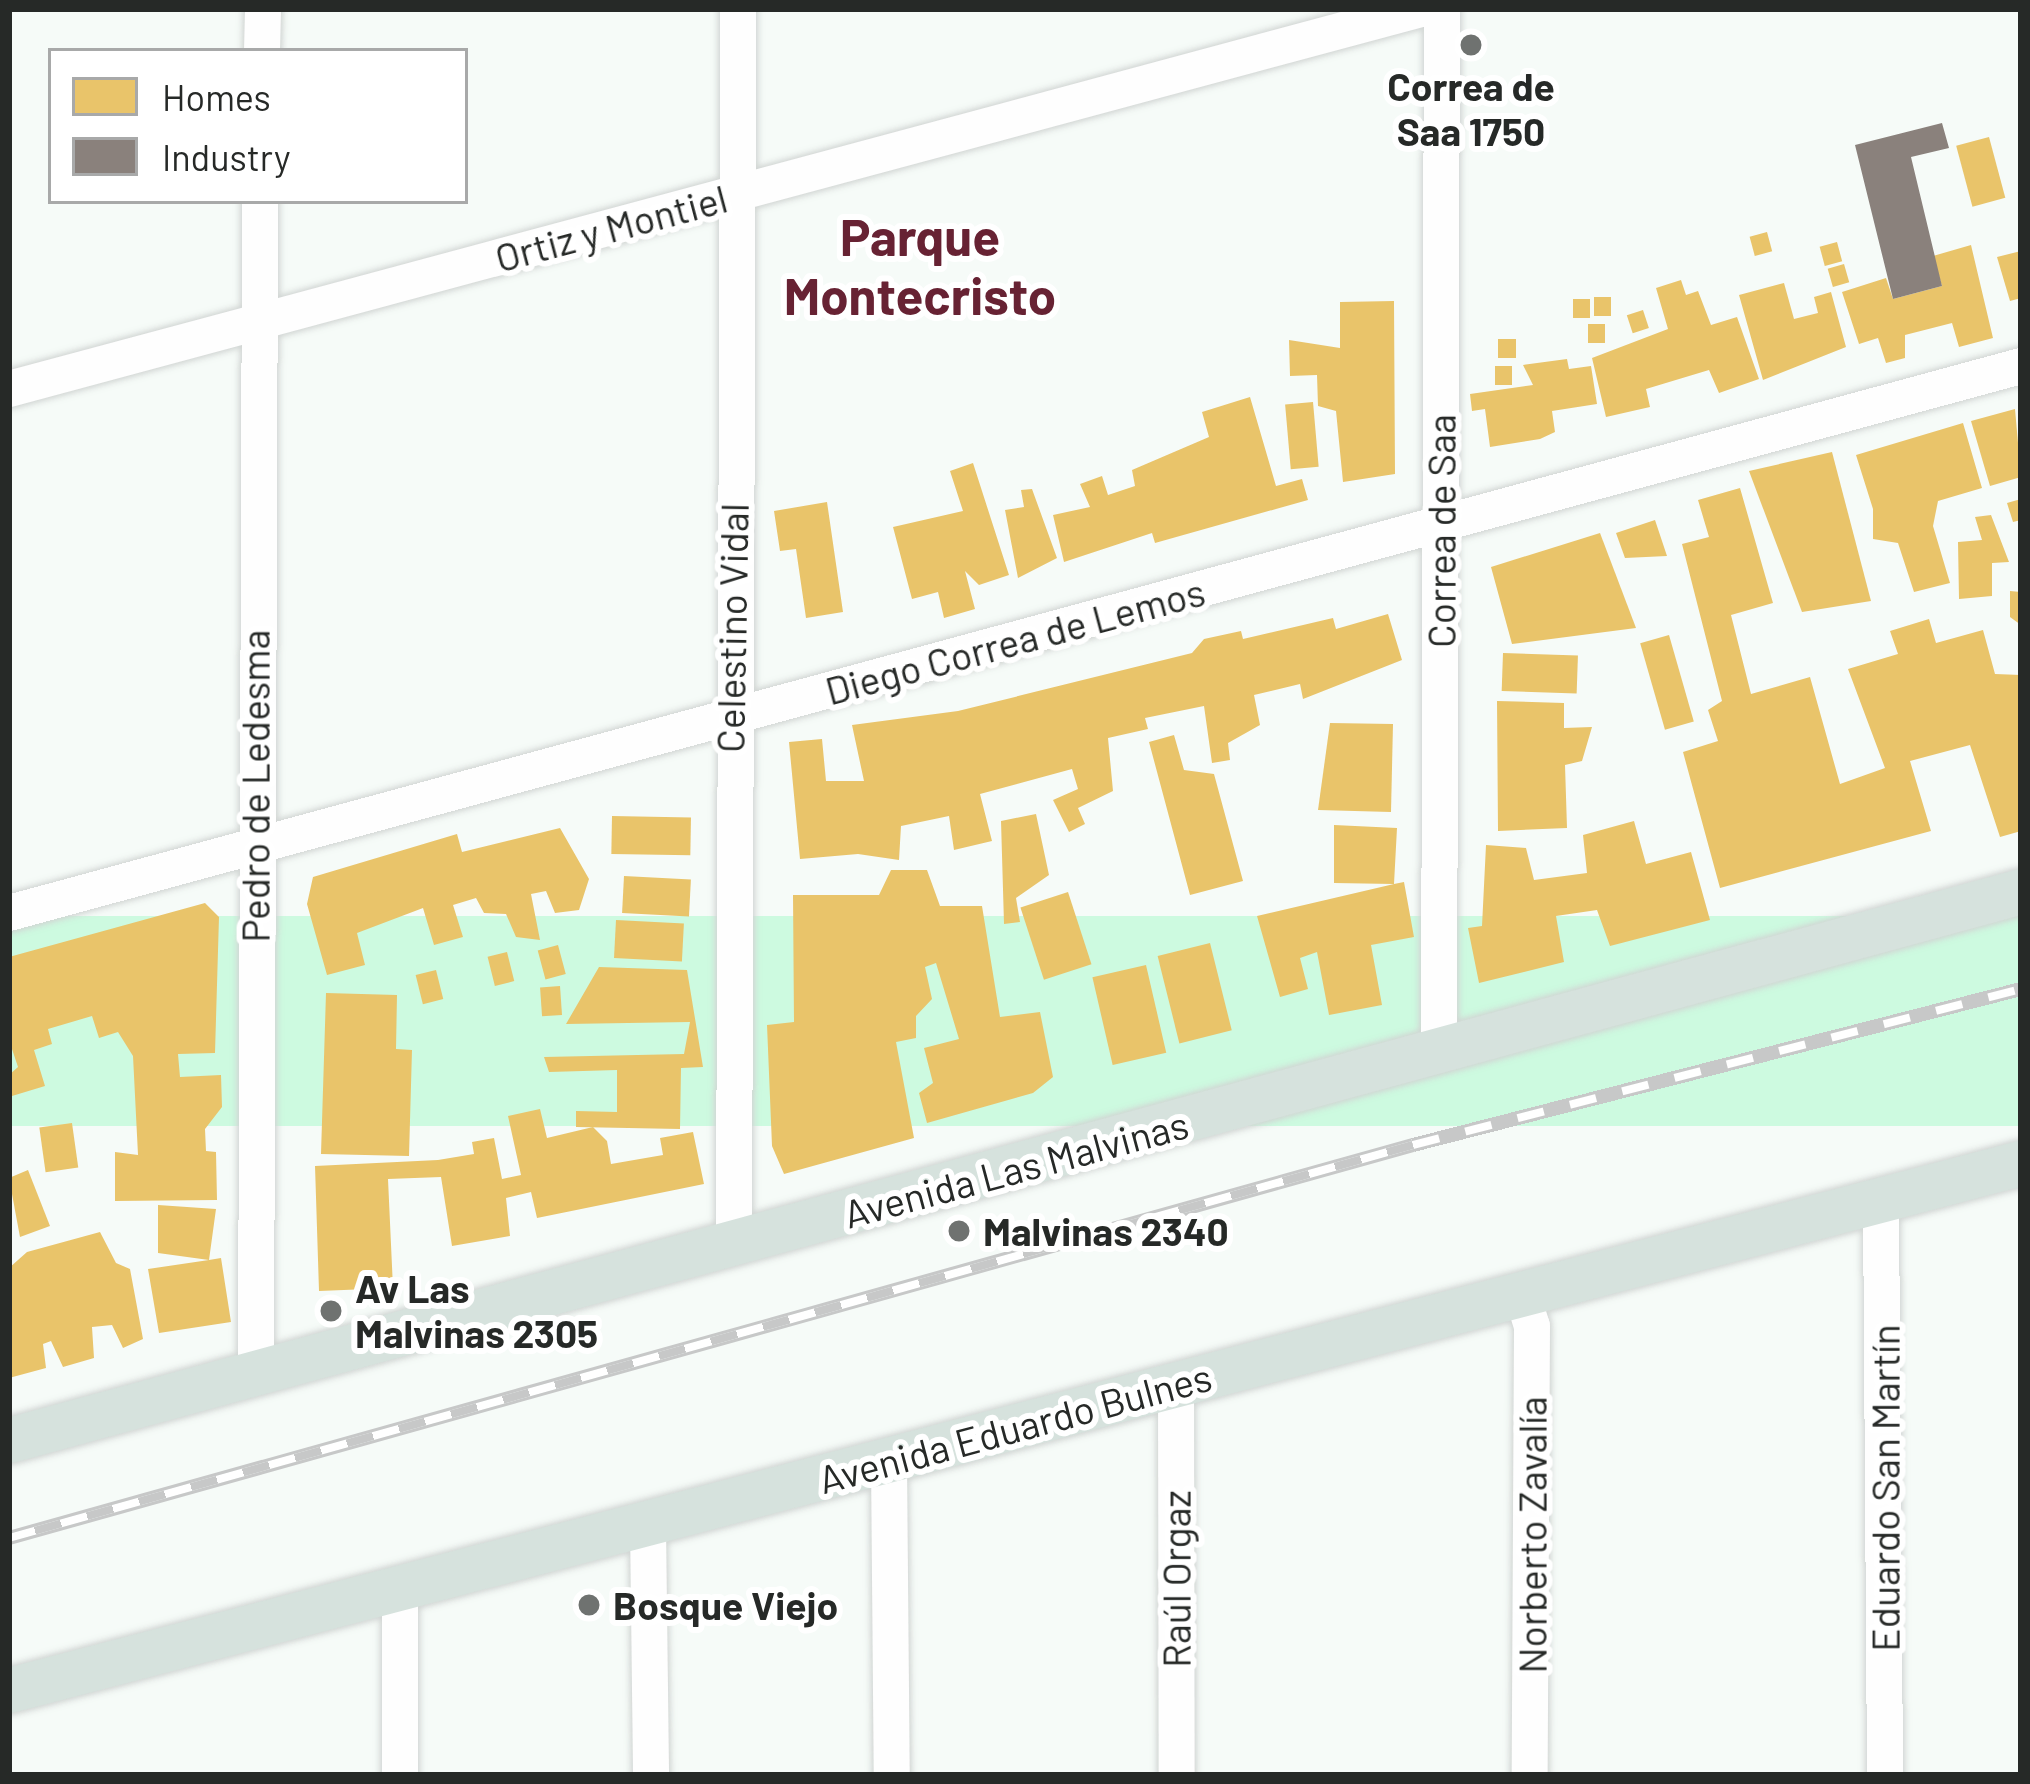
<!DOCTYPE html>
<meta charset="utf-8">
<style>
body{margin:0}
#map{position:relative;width:2030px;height:1784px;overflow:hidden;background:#f6fbf8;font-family:Barlow,sans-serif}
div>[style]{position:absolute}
.green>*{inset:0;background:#cdfae0;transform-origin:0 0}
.homes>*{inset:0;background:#e9c46a;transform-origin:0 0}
.industry>*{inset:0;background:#8a817c}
.roads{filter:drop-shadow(0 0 3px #d1d5d3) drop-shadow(0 0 3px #d1d5d3)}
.minor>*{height:36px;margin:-18px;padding:0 18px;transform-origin:18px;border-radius:18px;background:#fefefe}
.major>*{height:45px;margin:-22.5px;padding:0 22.5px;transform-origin:22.5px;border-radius:22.5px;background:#d6e2dd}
.rail>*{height:14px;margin-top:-7px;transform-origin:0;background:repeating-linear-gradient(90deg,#fff 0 27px,#c7c8c8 0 54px);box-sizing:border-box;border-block:3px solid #c7c8c8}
.dots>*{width:33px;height:33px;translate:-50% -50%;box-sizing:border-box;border:6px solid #fff;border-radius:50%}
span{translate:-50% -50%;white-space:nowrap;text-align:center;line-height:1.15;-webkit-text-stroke:12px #fff;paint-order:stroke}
.poi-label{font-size:39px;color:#262927;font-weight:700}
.left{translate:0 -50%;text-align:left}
.street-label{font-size:39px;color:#262927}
.district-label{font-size:51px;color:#672233;font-weight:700}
.frame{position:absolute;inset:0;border:12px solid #262927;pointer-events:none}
.legend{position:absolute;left:48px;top:48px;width:420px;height:156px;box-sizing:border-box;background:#fff;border:3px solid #a8a9a9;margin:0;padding:15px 21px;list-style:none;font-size:36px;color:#262927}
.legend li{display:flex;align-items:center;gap:24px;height:60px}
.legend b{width:60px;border:3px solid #a8a9a9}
</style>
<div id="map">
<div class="green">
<div style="left:2021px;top:916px;width:210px;height:2087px;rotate:90deg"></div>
</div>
<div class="homes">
<div style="left:1989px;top:137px;width:63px;height:34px;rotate:75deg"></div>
<div style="left:1767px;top:232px;width:20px;height:18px;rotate:75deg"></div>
<div style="left:1837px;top:242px;width:20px;height:18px;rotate:75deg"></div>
<div style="clip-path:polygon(1971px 245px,1993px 338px,1959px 347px,1952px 323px,1905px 335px,1905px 358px,1886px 363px,1878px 338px,1859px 344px,1842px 292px,1886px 278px,1893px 299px,1942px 286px,1933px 256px)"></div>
<div style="clip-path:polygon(2021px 251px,2021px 298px,2010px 301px,1997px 257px)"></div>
<div style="left:1844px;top:264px;width:19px;height:17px;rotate:74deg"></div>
<div style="clip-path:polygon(1681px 280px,1686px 295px,1698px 291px,1711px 325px,1737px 317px,1759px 379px,1719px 393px,1709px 370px,1646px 389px,1650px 407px,1606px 417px,1592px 358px,1668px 329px,1656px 288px)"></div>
<div style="clip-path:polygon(1784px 283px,1794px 319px,1818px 313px,1814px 297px,1831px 292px,1846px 347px,1763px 380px,1739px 295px)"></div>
<div style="left:1594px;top:297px;width:17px;height:19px"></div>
<div style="left:1573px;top:299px;width:17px;height:19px"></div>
<div style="clip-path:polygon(1394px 301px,1395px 474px,1343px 482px,1336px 411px,1318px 406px,1317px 375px,1290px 376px,1289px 340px,1340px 348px,1340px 302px)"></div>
<div style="left:1643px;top:310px;width:19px;height:17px;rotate:72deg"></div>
<div style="left:1588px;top:324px;width:17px;height:19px"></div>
<div style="left:1498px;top:339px;width:18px;height:19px"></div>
<div style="clip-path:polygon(1567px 359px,1569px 369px,1591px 366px,1597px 404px,1552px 411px,1555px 432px,1540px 439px,1490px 447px,1485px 409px,1472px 411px,1470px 394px,1533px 385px,1523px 365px)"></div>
<div style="left:1495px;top:366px;width:17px;height:19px"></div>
<div style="clip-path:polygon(1250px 397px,1276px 486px,1302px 479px,1308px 500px,1155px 543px,1152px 533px,1064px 562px,1053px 515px,1090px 507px,1080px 484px,1102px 476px,1108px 495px,1135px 486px,1132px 470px,1209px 437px,1202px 412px)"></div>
<div style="left:1313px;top:402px;width:65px;height:28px;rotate:85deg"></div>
<div style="clip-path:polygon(2015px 409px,2021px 477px,1990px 486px,1971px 421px)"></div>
<div style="clip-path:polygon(1963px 423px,1982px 488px,1938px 501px,1933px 526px,1950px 583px,1914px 592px,1898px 543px,1873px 539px,1873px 509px,1856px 455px)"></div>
<div style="clip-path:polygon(1832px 452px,1871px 601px,1802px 612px,1749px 471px)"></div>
<div style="clip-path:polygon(973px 463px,1009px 575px,979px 585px,965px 571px,975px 609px,944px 618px,938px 592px,912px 599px,893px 527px,963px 511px,950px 471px)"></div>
<div style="clip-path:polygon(1740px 488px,1773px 603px,1731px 615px,1751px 694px,1810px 677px,1840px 784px,1885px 768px,1848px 669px,1898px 654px,1890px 631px,1929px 619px,1936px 643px,1983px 630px,1995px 674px,2021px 675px,2021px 831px,2000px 837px,1970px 745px,1910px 761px,1931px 831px,1720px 888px,1683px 752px,1718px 741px,1708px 710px,1722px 701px,1682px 544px,1709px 537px,1698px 500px)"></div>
<div style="clip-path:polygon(1032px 489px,1057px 558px,1018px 578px,1005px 510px,1024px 507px,1021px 490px)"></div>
<div style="clip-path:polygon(2021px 499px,2021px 520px,2013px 522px,2007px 503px)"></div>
<div style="clip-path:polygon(827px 502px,843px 612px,806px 618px,796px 549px,780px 551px,774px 511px)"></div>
<div style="clip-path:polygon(1991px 515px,2009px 562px,1992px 563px,1992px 596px,1959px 599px,1958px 542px,1982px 540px,1975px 517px)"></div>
<div style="clip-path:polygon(1655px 520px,1667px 556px,1625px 558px,1616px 533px)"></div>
<div style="clip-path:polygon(1600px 533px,1636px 628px,1512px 644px,1491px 567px)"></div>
<div style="clip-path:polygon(2010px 591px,2021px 592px,2021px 625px,2010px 617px)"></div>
<div style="clip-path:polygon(1388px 614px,1402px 660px,1303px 699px,1300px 684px,1254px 695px,1260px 725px,1228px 743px,1230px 760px,1212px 763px,1204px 706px,1145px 718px,1148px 729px,1108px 738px,1113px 791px,1078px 808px,1085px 824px,1069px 832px,1053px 800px,1078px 789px,1072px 769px,980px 794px,992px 841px,954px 850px,949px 816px,901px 826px,899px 860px,858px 854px,800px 859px,789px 742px,822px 739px,826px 781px,864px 781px,852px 725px,958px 711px,1192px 653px,1204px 639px,1241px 631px,1243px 639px,1333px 618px,1336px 629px)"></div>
<div style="left:1669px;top:635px;width:90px;height:30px;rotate:74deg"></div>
<div style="left:1503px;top:653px;width:75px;height:38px;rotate:2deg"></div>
<div style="clip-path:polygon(1497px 701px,1564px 703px,1564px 728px,1592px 727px,1582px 761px,1565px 765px,1567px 828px,1498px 831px)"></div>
<div style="clip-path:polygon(1330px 723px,1393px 724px,1391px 812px,1318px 810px)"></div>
<div style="clip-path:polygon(1174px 735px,1184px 770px,1214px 774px,1243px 881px,1190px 895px,1149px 742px)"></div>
<div style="clip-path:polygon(1036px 814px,1049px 875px,1016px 898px,1020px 922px,1004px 924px,1001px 821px)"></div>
<div style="left:612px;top:816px;width:79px;height:38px;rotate:1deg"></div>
<div style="clip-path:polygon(1634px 821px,1646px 864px,1691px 852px,1710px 920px,1610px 946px,1597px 910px,1556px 916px,1564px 962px,1479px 983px,1468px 928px,1482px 926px,1486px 845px,1526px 848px,1534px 880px,1587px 873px,1583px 835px)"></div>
<div style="clip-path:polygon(1334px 825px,1397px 828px,1394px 884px,1404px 882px,1414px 937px,1371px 945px,1382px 1005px,1329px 1015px,1317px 952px,1300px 958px,1308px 989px,1280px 997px,1257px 916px,1394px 884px,1334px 883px)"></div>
<div style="clip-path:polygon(560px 828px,589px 879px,579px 910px,555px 913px,546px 891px,531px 894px,540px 940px,516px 937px,506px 914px,484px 913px,476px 898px,453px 905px,463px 937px,434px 945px,423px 908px,357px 933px,365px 965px,327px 975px,307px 904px,313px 877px,457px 834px,462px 852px)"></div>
<div style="clip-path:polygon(891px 870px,927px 870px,940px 906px,982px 906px,1000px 1017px,1040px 1012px,1053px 1077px,1033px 1093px,927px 1123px,919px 1093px,933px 1083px,924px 1048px,959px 1039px,936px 963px,925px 967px,932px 999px,916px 1016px,916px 1038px,896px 1042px,914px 1138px,784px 1174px,772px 1146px,767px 1025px,794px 1022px,793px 895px,879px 895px)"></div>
<div style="left:624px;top:876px;width:67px;height:37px;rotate:3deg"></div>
<div style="left:1068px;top:892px;width:76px;height:50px;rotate:72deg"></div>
<div style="clip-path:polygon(205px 903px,219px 917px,215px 1053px,178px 1054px,180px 1077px,221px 1075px,222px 1107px,205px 1129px,206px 1151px,216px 1152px,217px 1200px,115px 1201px,115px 1152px,138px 1155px,133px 1056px,118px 1032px,99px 1038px,92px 1016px,48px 1029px,52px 1044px,34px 1050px,45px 1086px,12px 1096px,9px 1075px,18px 1067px,9px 1040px,9px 957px)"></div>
<div style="left:616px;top:920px;width:68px;height:38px;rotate:3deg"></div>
<div style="left:1210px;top:943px;width:90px;height:54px;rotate:76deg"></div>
<div style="left:558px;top:945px;width:30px;height:21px;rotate:75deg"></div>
<div style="left:507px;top:952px;width:30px;height:20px;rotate:76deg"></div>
<div style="left:1146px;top:965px;width:90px;height:55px;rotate:77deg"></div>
<div style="clip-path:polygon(599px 967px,687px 970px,703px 1067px,681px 1068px,680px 1129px,576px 1127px,576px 1111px,617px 1112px,617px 1070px,549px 1072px,544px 1057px,684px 1054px,690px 1022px,566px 1024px)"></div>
<div style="left:436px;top:970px;width:30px;height:21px;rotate:76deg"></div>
<div style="left:560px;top:986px;width:29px;height:20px;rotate:86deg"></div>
<div style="clip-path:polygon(326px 993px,397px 995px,396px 1049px,412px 1050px,409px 1156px,321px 1154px)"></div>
<div style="clip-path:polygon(540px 1109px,547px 1138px,593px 1127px,607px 1141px,611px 1164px,663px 1155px,660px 1138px,693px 1132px,704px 1184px,537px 1218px,531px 1192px,506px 1198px,510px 1236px,452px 1246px,441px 1177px,388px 1179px,393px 1288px,319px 1291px,315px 1166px,438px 1160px,474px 1154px,472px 1142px,494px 1138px,502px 1179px,521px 1175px,508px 1116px)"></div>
<div style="left:72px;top:1123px;width:45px;height:33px;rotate:82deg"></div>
<div style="clip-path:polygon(28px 1170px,50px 1226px,20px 1237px,9px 1178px)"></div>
<div style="clip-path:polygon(158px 1205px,216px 1209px,209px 1260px,221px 1258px,231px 1322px,159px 1333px,148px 1269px,209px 1260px,158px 1253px)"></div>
<div style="clip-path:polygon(100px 1232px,116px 1263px,130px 1269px,143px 1339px,123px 1348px,112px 1325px,92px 1327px,94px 1358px,63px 1367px,51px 1341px,43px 1344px,46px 1368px,9px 1378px,9px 1268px,27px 1252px)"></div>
</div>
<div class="industry">
<div style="clip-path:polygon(1942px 123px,1949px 148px,1911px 157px,1942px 286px,1893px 299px,1855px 145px)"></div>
</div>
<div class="roads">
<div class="minor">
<div style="left:262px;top:51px;width:42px;rotate:-88.6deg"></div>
<div style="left:9px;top:389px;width:1462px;rotate:-15.06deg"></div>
<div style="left:9px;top:913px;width:2085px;rotate:-15.21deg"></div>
<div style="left:1439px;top:1054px;width:1045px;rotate:-89.84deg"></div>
<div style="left:1881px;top:1202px;width:573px;rotate:89.6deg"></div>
<div style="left:734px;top:1246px;width:1237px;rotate:-89.81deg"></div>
<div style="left:1523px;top:1297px;width:30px;rotate:73deg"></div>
<div style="left:1532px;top:1326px;width:449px;rotate:90.3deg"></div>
<div style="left:256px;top:1370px;width:1169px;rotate:-89.8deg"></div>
<div style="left:1176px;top:1384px;width:391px;rotate:89.9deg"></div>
<div style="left:889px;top:1462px;width:313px;rotate:89.5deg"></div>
<div style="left:648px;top:1525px;width:250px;rotate:89.3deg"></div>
<div style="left:400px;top:1775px;width:183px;rotate:-90deg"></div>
</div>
<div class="major">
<div style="left:9px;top:1440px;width:2086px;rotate:-15.26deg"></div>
<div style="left:9px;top:1690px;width:2080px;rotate:-14.68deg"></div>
</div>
</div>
<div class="rail">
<div style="left:9px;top:1538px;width:1458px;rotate:-15.64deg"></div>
<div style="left:1413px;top:1145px;width:628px;rotate:-14.39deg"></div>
</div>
<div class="dots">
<div style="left:1471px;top:45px;background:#6f7270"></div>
<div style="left:959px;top:1231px;background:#6f7270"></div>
<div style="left:331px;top:1311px;background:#6f7270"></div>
<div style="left:589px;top:1605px;background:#6f7270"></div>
</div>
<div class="poi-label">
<span style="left:1471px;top:109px">Correa de<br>Saa 1750</span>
<span class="left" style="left:983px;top:1231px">Malvinas 2340</span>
<span class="left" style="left:355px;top:1311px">Av Las<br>Malvinas 2305</span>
<span class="left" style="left:613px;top:1605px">Bosque Viejo</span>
</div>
<div class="street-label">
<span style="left:611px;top:228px;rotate:-15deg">Ortiz y Montiel</span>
<span style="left:1441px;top:531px;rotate:-90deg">Correa de Saa</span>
<span style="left:732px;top:628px;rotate:-89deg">Celestino Vidal</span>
<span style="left:1015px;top:641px;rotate:-15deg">Diego Correa de Lemos</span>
<span style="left:255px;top:786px;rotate:-90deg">Pedro de Ledesma</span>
<span style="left:1016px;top:1169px;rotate:-15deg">Avenida Las Malvinas</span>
<span style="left:1015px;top:1428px;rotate:-15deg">Avenida Eduardo Bulnes</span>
<span style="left:1885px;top:1488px;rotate:-90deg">Eduardo San Martín</span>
<span style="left:1532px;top:1535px;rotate:-90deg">Norberto Zavalía</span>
<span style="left:1176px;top:1579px;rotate:-90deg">Raúl Orgaz</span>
</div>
<div class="district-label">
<span style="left:920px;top:266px">Parque<br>Montecristo</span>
</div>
<div class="frame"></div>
<ul class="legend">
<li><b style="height:33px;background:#e9c46a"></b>Homes</li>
<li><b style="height:33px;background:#8a817c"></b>Industry</li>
</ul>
</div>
